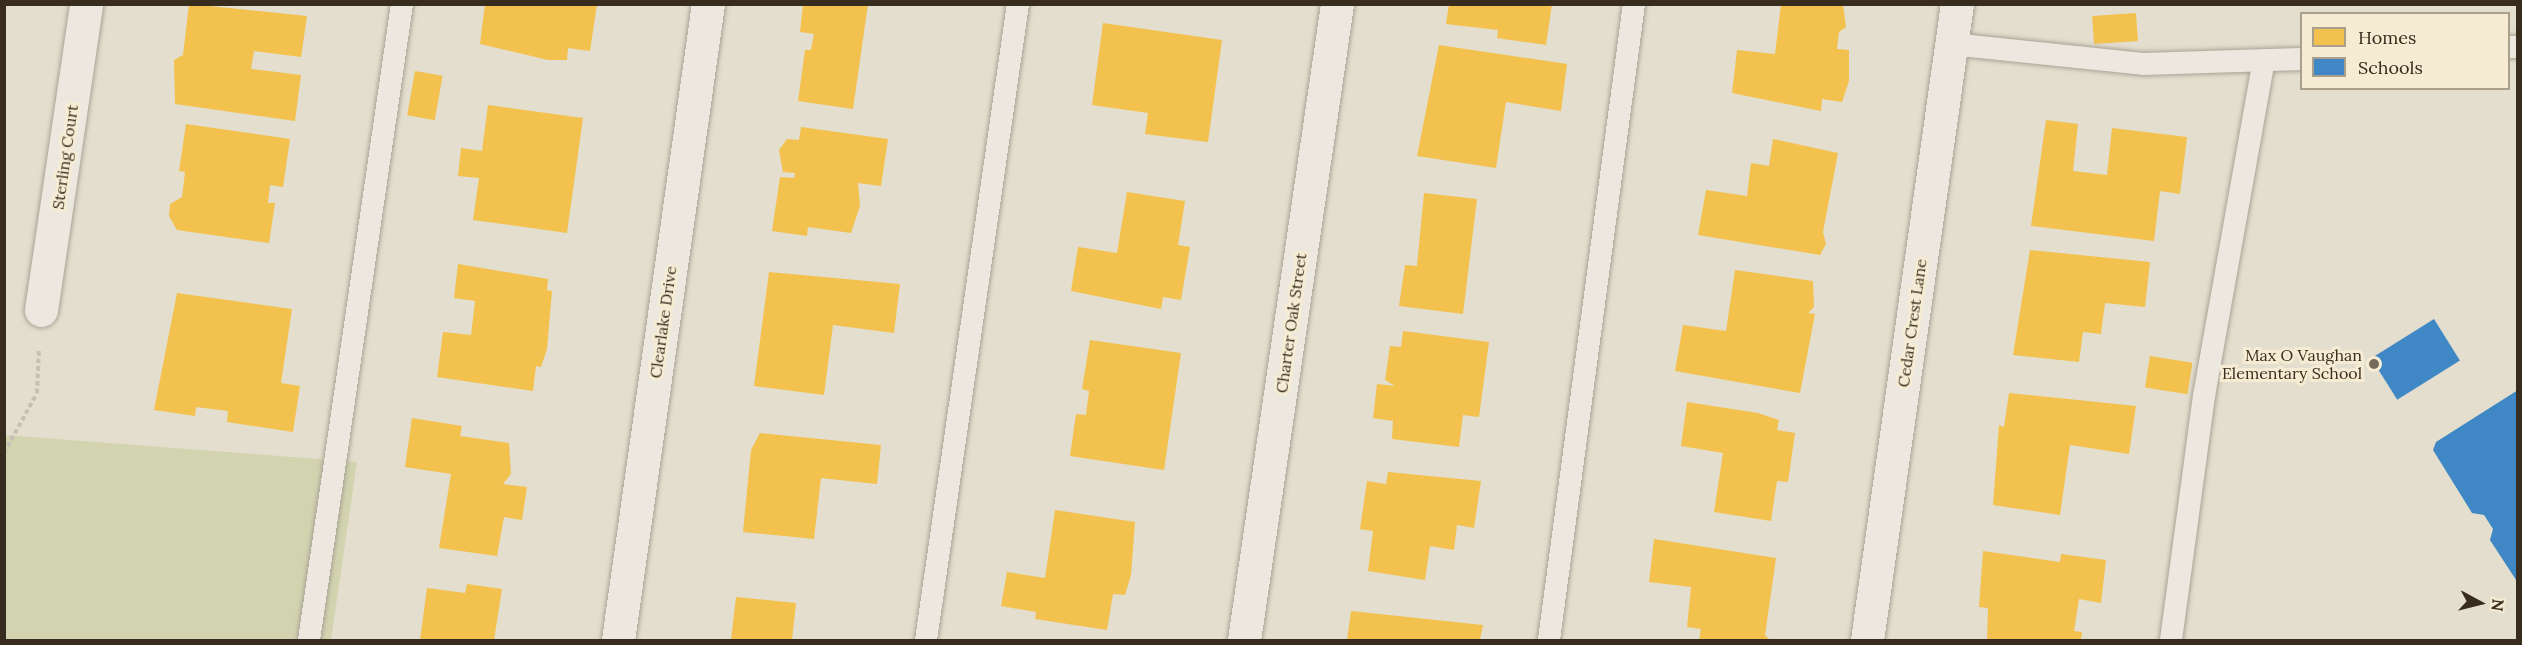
<!DOCTYPE html>
<style>
body{margin:0}
#map{position:relative;width:2522px;height:645px;overflow:hidden;background:#e4dece;font-family:Lora,serif}
div>[style]{position:absolute}
.green>*{inset:0;background:#d2d4b0}
.homes>*{inset:0;background:#f2c14e;transform-origin:0 0}
.schools>*{inset:0;background:#3f88c5;transform-origin:0 0}
.path>*{height:4px;margin-top:-2px;transform-origin:0;background:repeating-linear-gradient(90deg,#c5bfb5 0 4.5px,transparent 0 7.5px)}
.roads{filter:drop-shadow(0 0 2px #a9a396) drop-shadow(0 0 2px #a9a396)}
.lane>*{height:22px;margin:-11px;padding:0 11px;transform-origin:11px;border-radius:11px;background:#ece8df}
.street>*{height:33px;margin:-16.5px;padding:0 16.5px;transform-origin:16.5px;border-radius:16.5px;background:#ece8df}
.dots>*{width:16px;height:16px;translate:-50% -50%;box-sizing:border-box;border:3px solid #f5ecd3;border-radius:50%}
span{translate:-50% -50%;white-space:nowrap;text-align:center;line-height:1.15;-webkit-text-stroke:6px #f5ecd3;paint-order:stroke}
.street-label{font-size:16px;color:#382c1e}
.poi-label{font-size:16px;color:#382c1e}
.right{translate:-100% -50%;text-align:right}
.frame{position:absolute;inset:0;border:6px solid #382c1e;pointer-events:none}
.legend{position:absolute;left:2300px;top:12px;width:210px;height:78px;box-sizing:border-box;background:#f5ecd3;border:2px solid #a99f8b;margin:0;padding:8px 10px;list-style:none;font-size:18px;color:#382c1e}
.legend li{display:flex;align-items:center;gap:12px;height:30px}
.legend b{width:30px;border:2px solid #a99f8b}
.north{position:absolute;left:2450px;top:573px;width:60px;height:60px;-webkit-text-stroke:4px #f5ecd3;paint-order:stroke;rotate:97deg;font-size:16px;font-weight:700;line-height:24px;text-align:center;color:#382c1e}
.north::after{content:'';display:block;margin:auto;width:21px;height:27px;background:#382c1e;clip-path:polygon(50% 0,100% 100%,50% 72%,0 100%)}
</style>
<div id="map">
<div class="green">
<div style="clip-path:polygon(4px 435px,357px 462px,331px 640px,5px 640px)"></div>
</div>
<div class="homes">
<div style="clip-path:polygon(189px 4px,307px 16px,301px 57px,254px 51px,251px 69px,301px 75px,295px 121px,175px 104px,174px 60px,183px 55px)"></div>
<div style="clip-path:polygon(485px 4px,597px 4px,590px 51px,568px 48px,567px 60px,548px 60px,480px 44px)"></div>
<div style="clip-path:polygon(803px 4px,868px 4px,853px 109px,798px 101px,805px 50px,811px 50px,814px 34px,800px 32px)"></div>
<div style="clip-path:polygon(1449px 4px,1552px 4px,1546px 45px,1497px 38px,1498px 30px,1446px 24px)"></div>
<div style="clip-path:polygon(1781px 4px,1843px 4px,1846px 27px,1839px 32px,1837px 49px,1849px 50px,1849px 81px,1842px 102px,1822px 99px,1821px 111px,1732px 93px,1737px 50px,1775px 54px)"></div>
<div style="left:2136px;top:13px;width:28px;height:44px;rotate:86deg"></div>
<div style="clip-path:polygon(1103px 23px,1222px 40px,1208px 142px,1145px 134px,1148px 113px,1092px 105px)"></div>
<div style="clip-path:polygon(1439px 45px,1567px 64px,1561px 111px,1506px 102px,1496px 168px,1417px 156px)"></div>
<div style="left:415px;top:71px;width:28px;height:45px;rotate:10deg"></div>
<div style="clip-path:polygon(488px 105px,583px 118px,567px 233px,473px 220px,479px 178px,458px 176px,461px 148px,482px 151px)"></div>
<div style="clip-path:polygon(2046px 120px,2078px 124px,2073px 171px,2107px 175px,2112px 128px,2187px 137px,2180px 194px,2160px 191px,2154px 241px,2031px 226px)"></div>
<div style="clip-path:polygon(186px 124px,290px 139px,283px 187px,270px 185px,268px 203px,275px 203px,269px 243px,177px 230px,169px 216px,170px 204px,182px 197px,185px 172px,179px 171px)"></div>
<div style="clip-path:polygon(801px 127px,888px 139px,881px 186px,858px 183px,860px 206px,851px 233px,808px 227px,807px 236px,772px 231px,780px 177px,794px 178px,795px 173px,783px 172px,779px 150px,787px 139px,799px 140px)"></div>
<div style="clip-path:polygon(1773px 139px,1838px 153px,1823px 232px,1826px 244px,1820px 255px,1698px 235px,1706px 190px,1747px 196px,1751px 163px,1769px 166px)"></div>
<div style="clip-path:polygon(1127px 192px,1185px 201px,1178px 245px,1190px 247px,1181px 300px,1163px 297px,1161px 309px,1071px 291px,1078px 247px,1117px 253px)"></div>
<div style="clip-path:polygon(1424px 193px,1477px 199px,1463px 314px,1399px 306px,1405px 265px,1417px 266px)"></div>
<div style="clip-path:polygon(2030px 250px,2150px 262px,2145px 307px,2105px 303px,2101px 334px,2083px 332px,2079px 362px,2013px 355px)"></div>
<div style="clip-path:polygon(458px 264px,548px 279px,547px 290px,552px 291px,547px 349px,541px 367px,536px 366px,533px 391px,437px 377px,443px 332px,471px 335px,475px 301px,454px 298px)"></div>
<div style="clip-path:polygon(1735px 270px,1813px 281px,1814px 307px,1808px 313px,1815px 314px,1800px 393px,1675px 371px,1683px 325px,1726px 331px)"></div>
<div style="clip-path:polygon(769px 272px,900px 284px,894px 333px,833px 325px,824px 395px,754px 386px)"></div>
<div style="clip-path:polygon(177px 293px,292px 309px,281px 383px,300px 386px,293px 432px,227px 422px,228px 411px,196px 407px,195px 416px,154px 410px)"></div>
<div style="clip-path:polygon(1403px 331px,1489px 342px,1479px 417px,1463px 415px,1459px 447px,1392px 439px,1393px 421px,1373px 418px,1377px 384px,1395px 386px,1385px 380px,1390px 346px,1401px 347px)"></div>
<div style="clip-path:polygon(1090px 340px,1181px 353px,1164px 470px,1070px 456px,1076px 414px,1086px 415px,1089px 391px,1082px 389px)"></div>
<div style="left:2150px;top:356px;width:43px;height:32px;rotate:9deg"></div>
<div style="clip-path:polygon(2009px 393px,2136px 406px,2129px 454px,2070px 445px,2060px 515px,1993px 505px,1999px 425px,2004px 427px)"></div>
<div style="clip-path:polygon(1687px 402px,1758px 413px,1779px 420px,1777px 430px,1795px 433px,1788px 482px,1777px 481px,1771px 521px,1714px 512px,1723px 453px,1681px 446px)"></div>
<div style="clip-path:polygon(412px 418px,462px 426px,460px 436px,509px 443px,511px 474px,503px 484px,527px 487px,522px 520px,504px 517px,497px 556px,439px 548px,451px 474px,405px 467px)"></div>
<div style="clip-path:polygon(760px 433px,881px 445px,877px 484px,821px 478px,814px 539px,743px 532px,751px 450px)"></div>
<div style="clip-path:polygon(1388px 472px,1481px 481px,1474px 528px,1457px 525px,1454px 550px,1430px 546px,1425px 580px,1368px 571px,1373px 531px,1360px 529px,1367px 481px,1386px 484px)"></div>
<div style="clip-path:polygon(1055px 510px,1135px 522px,1131px 575px,1125px 595px,1113px 594px,1107px 630px,1035px 619px,1036px 612px,1001px 606px,1007px 572px,1045px 578px)"></div>
<div style="clip-path:polygon(1654px 539px,1776px 558px,1765px 635px,1770px 640px,1699px 640px,1701px 629px,1687px 627px,1691px 587px,1649px 582px)"></div>
<div style="clip-path:polygon(1983px 551px,2060px 562px,2061px 554px,2106px 560px,2101px 603px,2079px 599px,2074px 631px,2082px 632px,2081px 640px,1987px 640px,1988px 608px,1979px 607px)"></div>
<div style="clip-path:polygon(467px 584px,502px 589px,494px 640px,420px 640px,427px 588px,465px 593px)"></div>
<div style="clip-path:polygon(736px 597px,796px 603px,792px 640px,731px 640px)"></div>
<div style="clip-path:polygon(1351px 611px,1483px 625px,1480px 640px,1347px 640px)"></div>
</div>
<div class="schools">
<div style="left:2434px;top:319px;width:49px;height:74px;rotate:58deg"></div>
<div style="clip-path:polygon(2518px 390px,2518px 583px,2490px 540px,2493px 529px,2484px 515px,2472px 513px,2433px 450px,2436px 442px)"></div>
</div>
<div class="path">
<div style="left:4px;top:453px;width:68px;rotate:-61.2deg"></div>
<div style="left:37px;top:393px;width:45px;rotate:-87.5deg"></div>
</div>
<div class="roads">
<div class="lane">
<div style="left:1951px;top:44px;width:193px;rotate:5.9deg"></div>
<div style="left:2143px;top:64px;width:159px;rotate:-1.8deg"></div>
<div style="left:2508px;top:47px;width:10px"></div>
<div style="left:309px;top:640px;width:643px;rotate:-81.68deg"></div>
<div style="left:926px;top:640px;width:643px;rotate:-81.77deg"></div>
<div style="left:1549px;top:640px;width:642px;rotate:-82.39deg"></div>
<div style="left:2171px;top:640px;width:246px;rotate:-82.3deg"></div>
<div style="left:2204px;top:396px;width:341px;rotate:-79.9deg"></div>
</div>
<div class="street">
<div style="left:41px;top:310px;width:309px;rotate:-81.6deg"></div>
<div style="left:618px;top:640px;width:642px;rotate:-81.95deg"></div>
<div style="left:1244px;top:640px;width:643px;rotate:-81.68deg"></div>
<div style="left:1867px;top:640px;width:642px;rotate:-81.95deg"></div>
</div>
</div>
<div class="dots">
<div style="left:2374px;top:364px;background:#746a5c"></div>
</div>
<div class="street-label">
<span style="left:65px;top:157px;rotate:-82deg">Sterling Court</span>
<span style="left:663px;top:322px;rotate:-82deg">Clearlake Drive</span>
<span style="left:1291px;top:323px;rotate:-82deg">Charter Oak Street</span>
<span style="left:1912px;top:323px;rotate:-82deg">Cedar Crest Lane</span>
</div>
<div class="poi-label">
<span class="right" style="left:2362px;top:364px">Max O Vaughan<br>Elementary School</span>
</div>
<div class="frame"></div>
<ul class="legend">
<li><b style="height:16px;background:#f2c14e"></b>Homes</li>
<li><b style="height:16px;background:#3f88c5"></b>Schools</li>
</ul>
<div class="north">N</div>
</div>
